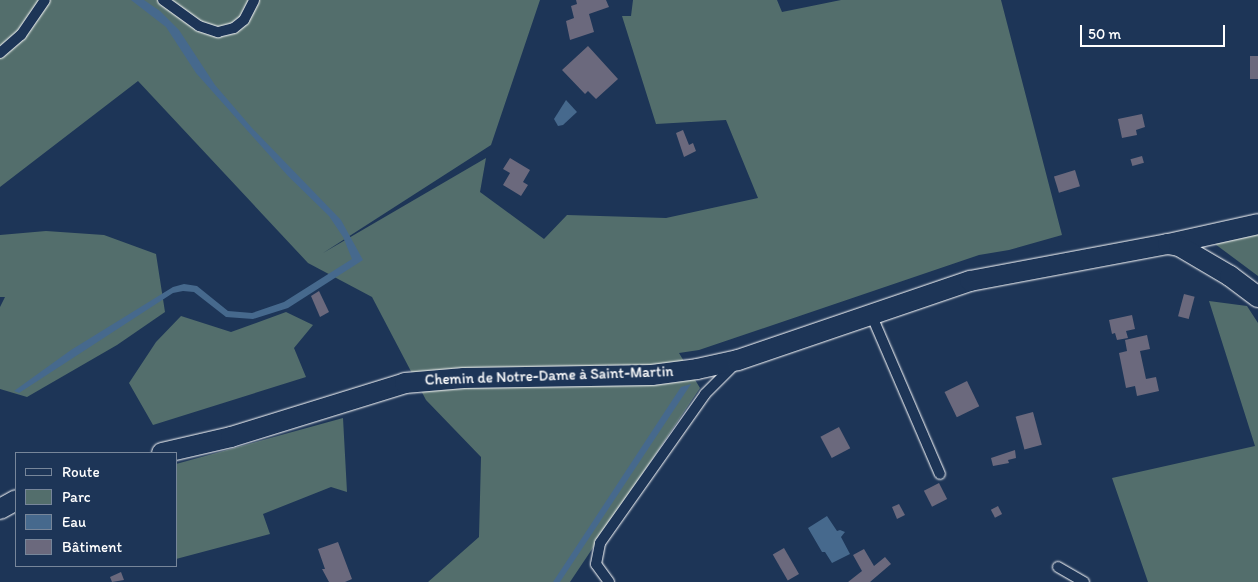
<!DOCTYPE html>
<meta charset="utf-8">
<style>
body{margin:0}
#map{position:relative;width:1258px;height:582px;overflow:hidden;background:#1d3557;font-family:Itim,sans-serif}
div>[style]{position:absolute}
.green>*{inset:0;background:#536e6c}
.water>*{inset:0;background:#46698d}
.building>*{inset:0;background:#6b697d;transform-origin:0 0}
.roads{filter:drop-shadow(0 0 1px #fff) drop-shadow(0 0 1px #fff)}
.lane>*{height:10px;margin:-5px;padding:0 5px;transform-origin:5px;border-radius:5px;background:#1d3557}
.street>*{height:20px;margin:-10px;padding:0 10px;transform-origin:10px;border-radius:10px;background:#1d3557}
span{translate:-50% -50%;white-space:nowrap;text-align:center;line-height:1.15;-webkit-text-stroke:4.5px #1d3557;paint-order:stroke}
.street-label{font-size:15px;color:#fff}
.legend{position:absolute;left:15px;top:452px;width:162px;height:115px;box-sizing:border-box;background:#1d3557;border:1px solid #77869a;margin:0;padding:6px 9px;list-style:none;font-size:15px;color:#fff}
.legend li{display:flex;align-items:center;gap:10px;height:25px}
.legend b{width:25px;border:1px solid #77869a}
.scale{position:absolute;left:1080px;top:25px;width:145px;height:22px;box-sizing:border-box;border:2px solid #fff;border-top:0;padding-left:6px;font-size:15px;line-height:18px;white-space:nowrap;color:#fff;-webkit-text-stroke:4px #1d3557;paint-order:stroke}
</style>
<div id="map">
<div class="green">
<div style="clip-path:polygon(0 0,540px 0,491px 145px,323px 253px,486px 158px,480px 192px,544px 239px,567px 215px,666px 218px,758px 198px,726px 120px,656px 124px,622px 16px,631px 16px,633px 0,777px 0,782px 12px,841px 0,1001px 0,1062px 235px,1009px 250px,979px 255px,699px 350px,679px 353px,700px 388px,570px 582px,428px 582px,479px 537px,481px 457px,426px 400px,372px 297px,308px 263px,138px 81px,0 187px)"></div>
<div style="clip-path:polygon(46px 231px,104px 235px,156px 254px,165px 312px,117px 345px,27px 397px,0 389px,0 307px,5px 297px,0 297px,0 235px)"></div>
<div style="clip-path:polygon(1258px 232px,1258px 276px,1211px 241px)"></div>
<div style="clip-path:polygon(1209px 301px,1247px 306px,1258px 323px,1258px 582px,1148px 582px,1112px 478px,1255px 446px)"></div>
<div style="clip-path:polygon(286px 312px,313px 325px,294px 348px,306px 377px,153px 425px,129px 383px,156px 342px,181px 316px,231px 332px)"></div>
<div style="clip-path:polygon(343px 418px,347px 492px,331px 487px,263px 514px,270px 534px,176px 559px,176px 464px)"></div>
</div>
<div class="water">
<div style="clip-path:polygon(131px 0,144px 0,160px 11px,179px 30px,215px 85px,252px 128px,341px 220px,363px 260px,288px 308px,253px 319px,226px 317px,194px 292px,183px 291px,173px 293px,19px 393px,14px 391px,71px 350px,173px 287px,184px 284px,197px 286px,228px 311px,252px 313px,284px 302px,352px 259px,343px 237px,329px 216px,288px 176px,196px 73px,166px 27px)"></div>
<div style="clip-path:polygon(566px 100px,577px 112px,563px 125px,558px 126px,554px 119px)"></div>
<div style="clip-path:polygon(691px 384px,560px 582px,553px 582px,681px 387px)"></div>
<div style="clip-path:polygon(827px 516px,837px 531px,840px 530px,845px 532px,841px 537px,850px 554px,832px 563px,825px 552px,822px 552px,808px 528px)"></div>
</div>
<div class="building">
<div style="clip-path:polygon(576px 0,606px 0,609px 7px,589px 14px,594px 32px,570px 40px,566px 21px,574px 18px,571px 6px,577px 4px)"></div>
<div style="clip-path:polygon(588px 46px,618px 79px,596px 99px,588px 91px,585px 94px,562px 70px)"></div>
<div style="left:1250px;top:56px;width:8px;height:23px"></div>
<div style="clip-path:polygon(1142px 114px,1145px 127px,1136px 130px,1137px 135px,1122px 138px,1118px 119px)"></div>
<div style="clip-path:polygon(683px 130px,689px 145px,693px 143px,696px 151px,684px 157px,676px 133px)"></div>
<div style="left:1142px;top:156px;width:7px;height:12px;rotate:74deg"></div>
<div style="clip-path:polygon(510px 158px,530px 170px,523px 182px,528px 185px,521px 196px,503px 185px,510px 173px,503px 169px)"></div>
<div style="left:1075px;top:170px;width:17px;height:22px;rotate:73deg"></div>
<div style="clip-path:polygon(319px 291px,329px 312px,320px 317px,311px 296px)"></div>
<div style="left:1184px;top:294px;width:11px;height:23px;rotate:15deg"></div>
<div style="clip-path:polygon(1132px 315px,1135px 329px,1126px 331px,1128px 338px,1117px 340px,1115px 333px,1112px 334px,1109px 320px)"></div>
<div style="clip-path:polygon(1147px 335px,1150px 349px,1140px 351px,1146px 379px,1156px 377px,1159px 391px,1137px 396px,1135px 386px,1126px 388px,1119px 353px,1127px 351px,1125px 340px)"></div>
<div style="left:967px;top:381px;width:28px;height:25px;rotate:64deg"></div>
<div style="left:1033px;top:412px;width:34px;height:18px;rotate:75deg"></div>
<div style="left:839px;top:427px;width:24px;height:21px;rotate:62deg"></div>
<div style="clip-path:polygon(1015px 450px,1016px 458px,1008px 460px,1009px 463px,993px 466px,991px 458px)"></div>
<div style="left:939px;top:483px;width:18px;height:17px;rotate:63deg"></div>
<div style="clip-path:polygon(899px 504px,905px 515px,897px 519px,892px 507px)"></div>
<div style="left:998px;top:506px;width:9px;height:8px;rotate:63deg"></div>
<div style="clip-path:polygon(338px 542px,352px 579px,345px 582px,329px 582px,322px 569px,325px 569px,318px 549px)"></div>
<div style="left:784px;top:548px;width:30px;height:13px;rotate:60deg"></div>
<div style="clip-path:polygon(864px 549px,874px 566px,885px 557px,891px 564px,870px 582px,848px 582px,862px 571px,853px 555px)"></div>
<div style="clip-path:polygon(121px 572px,124px 580px,112px 582px,110px 577px)"></div>
</div>
<div class="roads">
<div class="lane">
<div style="left:163px;top:0;width:44px;rotate:35.8deg"></div>
<div style="left:199px;top:26px;width:20px;rotate:18deg"></div>
<div style="left:218px;top:32px;width:16px;rotate:-14deg"></div>
<div style="left:234px;top:28px;width:13px;rotate:-39deg"></div>
<div style="left:244px;top:20px;width:22px;rotate:-63deg"></div>
<div style="left:0;top:53px;width:28px;rotate:-41deg"></div>
<div style="left:21px;top:35px;width:42px;rotate:-55.6deg"></div>
<div style="left:871px;top:314px;width:174px;rotate:66.7deg"></div>
<div style="left:1058px;top:567px;width:30px;rotate:30deg"></div>
<div style="left:609px;top:582px;width:22px;rotate:-126deg"></div>
<div style="left:596px;top:564px;width:21px;rotate:-79deg"></div>
<div style="left:600px;top:543px;width:182px;rotate:-54.8deg"></div>
<div style="left:705px;top:394px;width:41px;rotate:-45deg"></div>
</div>
<div class="street">
<div style="left:1168px;top:244px;width:92px;rotate:-12.5deg"></div>
<div style="left:162px;top:453px;width:71px;rotate:-13.1deg"></div>
<div style="left:231px;top:437px;width:182px;rotate:-17.2deg"></div>
<div style="left:405px;top:383px;width:59px;rotate:-4.8deg"></div>
<div style="left:464px;top:378px;width:188px;rotate:-0.9deg"></div>
<div style="left:652px;top:375px;width:45px;rotate:-7.6deg"></div>
<div style="left:697px;top:369px;width:42px;rotate:-12.4deg"></div>
<div style="left:738px;top:360px;width:245px;rotate:-18.8deg"></div>
<div style="left:970px;top:281px;width:201px;rotate:-10.6deg"></div>
<div style="left:1168px;top:244px;width:11px;rotate:10deg"></div>
<div style="left:1179px;top:246px;width:59px;rotate:30.5deg"></div>
<div style="left:1230px;top:276px;width:35px;rotate:37deg"></div>
<div style="left:0;top:509px;width:18px;rotate:-29deg"></div>
</div>
</div>
<div class="street-label">
<span style="left:549px;top:376px;rotate:-2deg">Chemin de Notre-Dame à Saint-Martin</span>
</div>
<ul class="legend">
<li><b style="height:6px;background:#1d3557"></b>Route</li>
<li><b style="height:14px;background:#536e6c"></b>Parc</li>
<li><b style="height:14px;background:#46698d"></b>Eau</li>
<li><b style="height:14px;background:#6b697d"></b>Bâtiment</li>
</ul>
<div class="scale">50 m</div>
</div>
